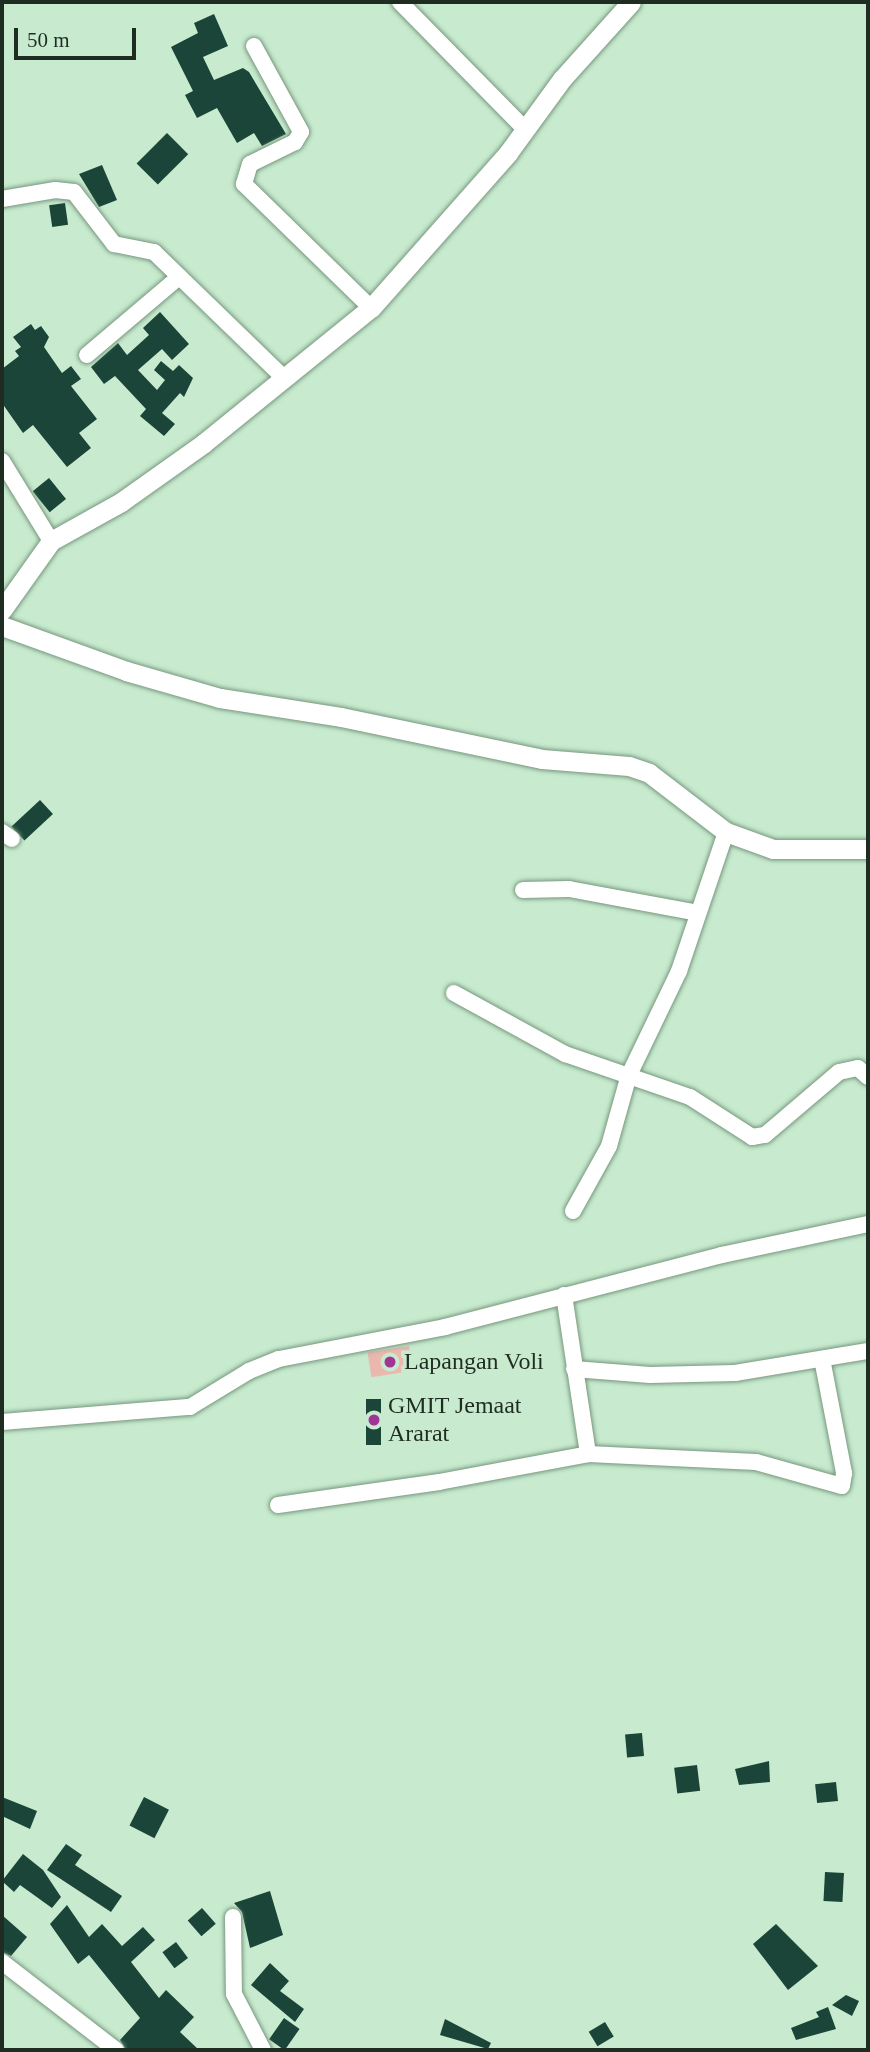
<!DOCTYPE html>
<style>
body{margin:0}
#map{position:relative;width:870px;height:2052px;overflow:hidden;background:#c8ebcf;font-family:Georgia,serif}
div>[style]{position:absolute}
.green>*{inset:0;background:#eab8ae;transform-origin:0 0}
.building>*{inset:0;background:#1a4538;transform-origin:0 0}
.roads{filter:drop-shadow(0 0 2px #77977e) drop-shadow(0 0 2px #77977e)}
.minor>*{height:16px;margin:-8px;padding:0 8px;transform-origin:8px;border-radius:8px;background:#fff}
.tertiary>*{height:19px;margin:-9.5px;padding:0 9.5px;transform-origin:9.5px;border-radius:9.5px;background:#fff}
.dots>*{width:19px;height:19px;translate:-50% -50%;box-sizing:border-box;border:4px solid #c8ebcf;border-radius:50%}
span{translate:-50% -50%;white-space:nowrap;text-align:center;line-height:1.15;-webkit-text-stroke:7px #c8ebcf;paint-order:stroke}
.poi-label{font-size:24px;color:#1f2c22}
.left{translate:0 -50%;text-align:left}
.frame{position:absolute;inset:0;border:4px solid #1f2c22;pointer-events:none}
.scale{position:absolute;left:14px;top:28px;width:122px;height:32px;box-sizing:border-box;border:4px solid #1f2c22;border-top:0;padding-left:9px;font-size:21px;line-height:24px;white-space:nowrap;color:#1f2c22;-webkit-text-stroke:5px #c8ebcf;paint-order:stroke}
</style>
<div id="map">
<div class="green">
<div style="left:409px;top:1346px;width:25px;height:42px;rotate:81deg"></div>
</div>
<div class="building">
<div style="clip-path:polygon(214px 14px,228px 46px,203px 57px,214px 80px,243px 68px,249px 72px,286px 134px,262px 146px,254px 133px,237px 143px,217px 108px,197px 118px,185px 95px,193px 91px,171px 47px,198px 33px,194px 23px)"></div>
<div style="left:167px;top:133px;width:30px;height:43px;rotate:45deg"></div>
<div style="clip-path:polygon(102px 165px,117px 200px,99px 207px,79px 174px)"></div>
<div style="left:65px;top:203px;width:22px;height:16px;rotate:82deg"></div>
<div style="clip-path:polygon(160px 312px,189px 344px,172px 360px,162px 349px,138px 370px,157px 390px,165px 380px,154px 370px,161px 361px,173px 371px,179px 365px,193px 378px,184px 397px,180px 393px,162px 413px,175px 424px,164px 436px,140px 416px,146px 409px,115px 376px,104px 384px,91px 367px,118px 343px,127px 355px,149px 335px,143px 328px)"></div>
<div style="clip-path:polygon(31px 324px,35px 330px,41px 326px,49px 337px,44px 347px,62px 373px,71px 366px,81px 379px,71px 386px,97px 419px,79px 433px,91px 448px,67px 467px,33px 425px,23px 433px,2px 403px,2px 369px,19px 356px,15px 351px,21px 347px,13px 337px)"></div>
<div style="left:49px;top:478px;width:27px;height:21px;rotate:51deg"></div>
<div style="left:40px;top:800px;width:19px;height:39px;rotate:47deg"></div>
<div style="left:381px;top:1399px;width:46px;height:15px;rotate:90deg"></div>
<div style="left:642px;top:1733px;width:23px;height:17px;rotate:85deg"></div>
<div style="clip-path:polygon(769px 1761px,770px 1782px,739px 1785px,735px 1769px)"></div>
<div style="left:697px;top:1765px;width:26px;height:23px;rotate:83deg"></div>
<div style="left:836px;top:1782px;width:19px;height:21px;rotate:84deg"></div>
<div style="clip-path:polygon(2px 1797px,37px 1811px,30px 1829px,2px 1816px)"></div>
<div style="left:144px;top:1797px;width:28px;height:32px;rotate:27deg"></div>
<div style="clip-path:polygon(66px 1844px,82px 1855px,75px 1865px,122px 1896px,111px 1912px,47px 1870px)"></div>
<div style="clip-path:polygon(23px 1854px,43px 1870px,61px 1897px,52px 1908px,20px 1885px,14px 1892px,2px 1881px)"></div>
<div style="left:825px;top:1872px;width:19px;height:29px;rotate:3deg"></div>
<div style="clip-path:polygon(270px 1891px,283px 1935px,250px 1948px,242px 1912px,234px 1903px)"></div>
<div style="clip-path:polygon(67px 1905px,89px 1937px,102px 1924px,122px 1946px,143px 1927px,155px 1940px,131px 1962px,159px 1998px,166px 1990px,194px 2017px,180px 2032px,199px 2050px,126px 2050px,120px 2040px,140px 2018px,89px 1955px,78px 1964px,50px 1924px)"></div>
<div style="left:202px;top:1908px;width:21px;height:19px;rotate:49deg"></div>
<div style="clip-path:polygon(2px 1915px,27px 1937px,11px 1956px,2px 1952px)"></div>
<div style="clip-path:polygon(776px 1924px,818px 1966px,788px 1990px,753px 1944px)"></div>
<div style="left:176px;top:1942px;width:20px;height:17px;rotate:53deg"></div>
<div style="clip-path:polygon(270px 1963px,289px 1981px,280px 1991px,304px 2009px,295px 2022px,251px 1985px)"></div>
<div style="clip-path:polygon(846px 1995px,859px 2001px,852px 2016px,832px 2005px)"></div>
<div style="clip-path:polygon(828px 2007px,836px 2029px,796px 2040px,791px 2028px,819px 2017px,816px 2012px)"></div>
<div style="left:284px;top:2018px;width:19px;height:26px;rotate:35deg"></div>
<div style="clip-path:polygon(445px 2019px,491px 2043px,488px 2049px,440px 2035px)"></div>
<div style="left:605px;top:2022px;width:17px;height:19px;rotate:59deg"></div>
</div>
<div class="roads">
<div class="minor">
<div style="left:400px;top:2px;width:178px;rotate:45.5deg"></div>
<div style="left:254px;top:46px;width:98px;rotate:61.3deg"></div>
<div style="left:301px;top:132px;width:12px;rotate:121deg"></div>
<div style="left:295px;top:142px;width:50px;rotate:153.9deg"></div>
<div style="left:250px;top:164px;width:21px;rotate:107deg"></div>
<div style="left:244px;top:184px;width:177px;rotate:44.3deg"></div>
<div style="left:2px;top:199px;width:54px;rotate:-9.6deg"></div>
<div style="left:55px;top:190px;width:19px;rotate:6deg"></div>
<div style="left:74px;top:192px;width:66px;rotate:52.4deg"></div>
<div style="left:114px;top:244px;width:41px;rotate:11.3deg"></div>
<div style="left:154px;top:252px;width:180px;rotate:44.1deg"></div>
<div style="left:87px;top:355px;width:121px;rotate:-40.3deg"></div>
<div style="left:2px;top:461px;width:94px;rotate:58.5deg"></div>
<div style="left:2px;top:832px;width:12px;rotate:35deg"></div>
<div style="left:523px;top:890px;width:46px;rotate:-1.2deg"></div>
<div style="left:569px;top:889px;width:131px;rotate:10.5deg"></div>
<div style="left:454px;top:993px;width:127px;rotate:28.8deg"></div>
<div style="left:565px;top:1054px;width:132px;rotate:19deg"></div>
<div style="left:690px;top:1097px;width:74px;rotate:32.8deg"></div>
<div style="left:752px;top:1137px;width:13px;rotate:-9deg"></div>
<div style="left:765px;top:1135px;width:97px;rotate:-40.4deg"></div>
<div style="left:839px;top:1072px;width:19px;rotate:-12deg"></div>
<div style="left:858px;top:1068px;width:13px;rotate:42deg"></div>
<div style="left:573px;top:1211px;width:74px;rotate:-61deg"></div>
<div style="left:609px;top:1146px;width:74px;rotate:-74.3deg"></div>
<div style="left:629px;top:1075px;width:115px;rotate:-64.3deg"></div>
<div style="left:679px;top:971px;width:147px;rotate:-71.3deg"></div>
<div style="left:564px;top:1295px;width:161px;rotate:81.4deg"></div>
<div style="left:588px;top:1454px;width:168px;rotate:2.7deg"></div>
<div style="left:756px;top:1462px;width:89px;rotate:15.6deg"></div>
<div style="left:842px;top:1486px;width:13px;rotate:-81deg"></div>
<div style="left:844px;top:1473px;width:116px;rotate:-100.9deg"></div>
<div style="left:574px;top:1369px;width:76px;rotate:4.5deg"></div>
<div style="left:650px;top:1375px;width:85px;rotate:-1.3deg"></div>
<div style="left:735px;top:1373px;width:135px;rotate:-9.4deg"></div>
<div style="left:2px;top:1422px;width:189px;rotate:-4.6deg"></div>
<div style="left:190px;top:1407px;width:69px;rotate:-31.4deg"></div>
<div style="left:249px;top:1371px;width:32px;rotate:-22deg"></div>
<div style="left:279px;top:1359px;width:169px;rotate:-10.9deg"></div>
<div style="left:445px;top:1327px;width:286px;rotate:-14.6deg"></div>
<div style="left:722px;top:1255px;width:149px;rotate:-12deg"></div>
<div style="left:278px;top:1505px;width:163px;rotate:-8.1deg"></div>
<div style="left:439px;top:1482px;width:152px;rotate:-10.6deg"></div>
<div style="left:233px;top:1917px;width:77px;rotate:89.3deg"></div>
<div style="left:234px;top:1994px;width:63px;rotate:62.6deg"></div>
<div style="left:2px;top:1962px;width:144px;rotate:37.7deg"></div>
</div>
<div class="tertiary">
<div style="left:2px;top:610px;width:85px;rotate:-54.6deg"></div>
<div style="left:51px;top:541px;width:80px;rotate:-29.1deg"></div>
<div style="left:121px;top:502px;width:102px;rotate:-35.4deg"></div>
<div style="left:204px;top:443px;width:215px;rotate:-39deg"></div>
<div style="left:371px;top:308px;width:207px;rotate:-48.5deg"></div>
<div style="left:508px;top:153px;width:92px;rotate:-53.9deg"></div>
<div style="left:562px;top:79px;width:103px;rotate:-48.1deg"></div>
<div style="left:2px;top:626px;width:132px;rotate:19.9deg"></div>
<div style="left:126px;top:671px;width:98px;rotate:16deg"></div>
<div style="left:220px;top:698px;width:122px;rotate:8.9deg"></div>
<div style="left:341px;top:717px;width:205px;rotate:11.8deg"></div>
<div style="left:542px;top:759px;width:87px;rotate:4.6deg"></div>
<div style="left:629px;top:766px;width:21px;rotate:19deg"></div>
<div style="left:649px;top:773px;width:97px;rotate:37.5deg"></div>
<div style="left:726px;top:832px;width:50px;rotate:19.9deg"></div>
<div style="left:773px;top:849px;width:95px"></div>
</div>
</div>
<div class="dots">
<div style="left:390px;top:1362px;background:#a03597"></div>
<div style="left:374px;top:1420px;background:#a03597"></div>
</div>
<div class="poi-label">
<span class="left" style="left:404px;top:1362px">Lapangan Voli</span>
<span class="left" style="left:388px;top:1420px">GMIT Jemaat<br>Ararat</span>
</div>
<div class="frame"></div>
<div class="scale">50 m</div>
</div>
